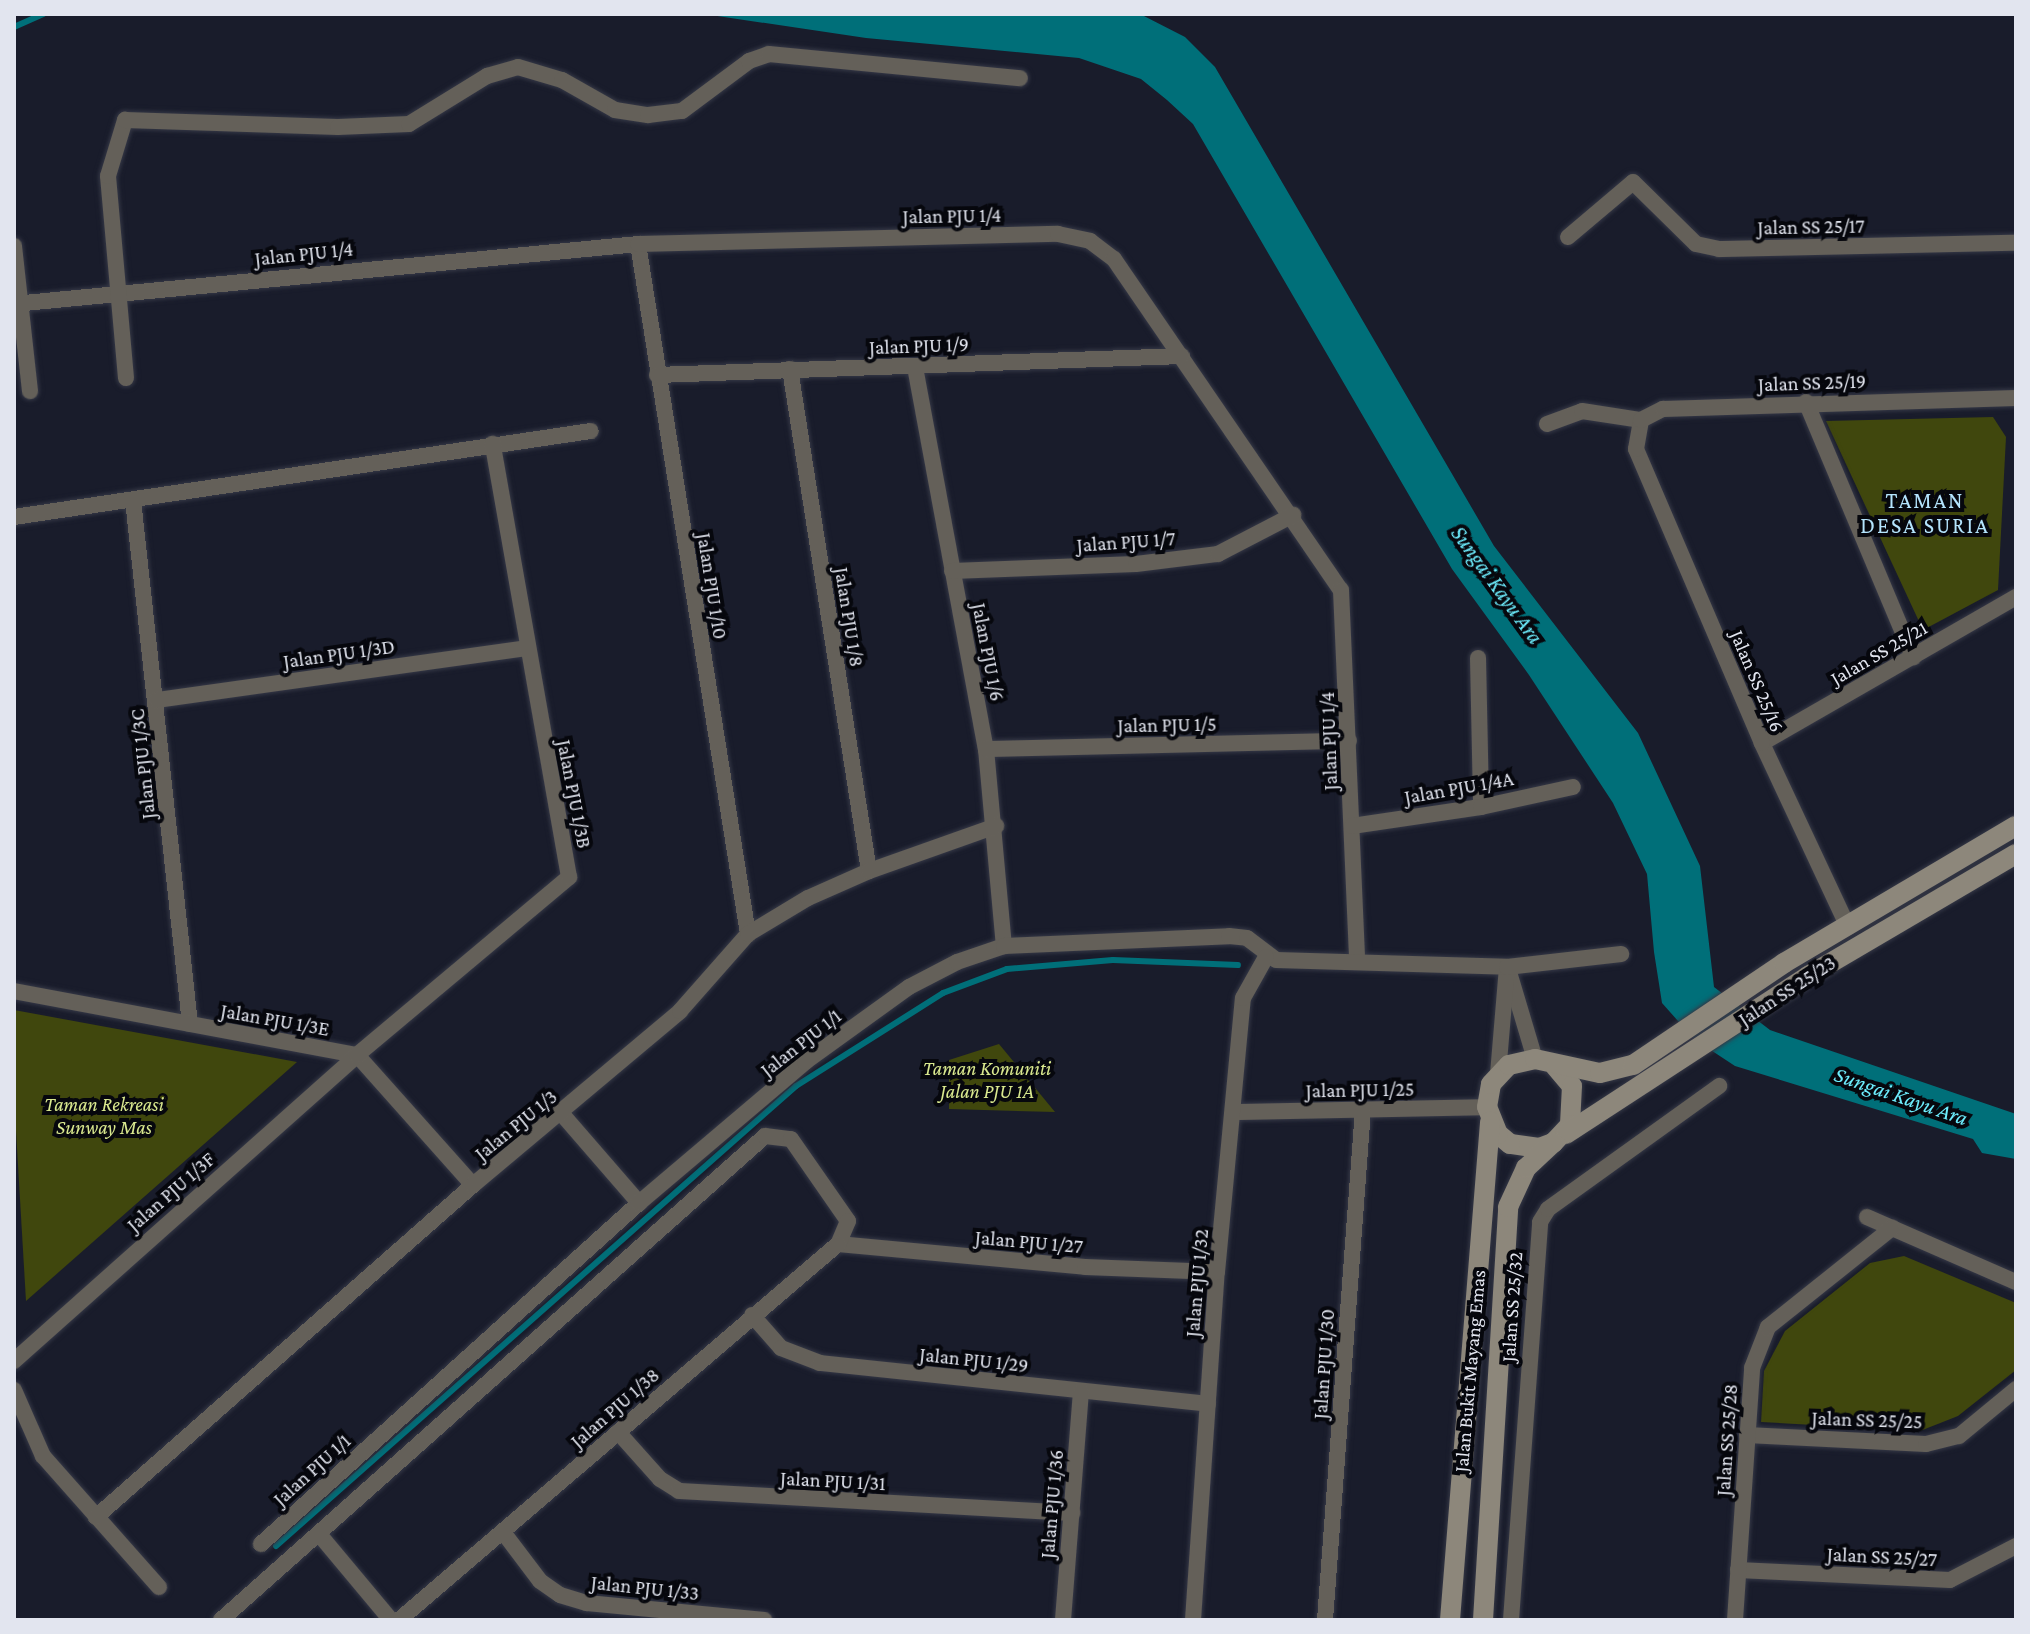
<!DOCTYPE html>
<style>
body{margin:0}
#map{position:relative;width:2030px;height:1634px;overflow:hidden;background:#191c2b;font-family:"Crimson Pro",serif}
div>[style]{position:absolute}
.green>*{inset:0;background:#40470d}
.water>*{inset:0;background:#006f79}
.stream>*{height:6px;margin:-3px;padding:0 3px;transform-origin:3px;border-radius:3px;background:#006f79}
.roads{filter:drop-shadow(0 0 2px #353846) drop-shadow(0 0 2px #353846)}
.street>*{height:16px;margin:-8px;padding:0 8px;transform-origin:8px;border-radius:8px;background:#646059}
.secondary>*{height:20px;margin:-10px;padding:0 10px;transform-origin:10px;border-radius:10px;background:#8d877b}
span{translate:-50% -50%;white-space:nowrap;text-align:center;line-height:1.15;-webkit-text-stroke:8px #06070d;paint-order:stroke}
.street-label{font-size:20px;color:#e2e5ef}
.park-label{font-size:20px;color:#dae98f;font-style:italic}
.neighbourhood-label{font-size:22px;color:#b4e4fd;letter-spacing:2px}
.water-label{font-size:22px;color:#6dedfd;font-style:italic}
.frame{position:absolute;inset:0;border:16px solid #e2e5ef;pointer-events:none}
</style>
<div id="map">
<div class="green">
<div style="clip-path:polygon(1993px 417px,2006px 437px,1998px 590px,1923px 630px,1826px 421px)"></div>
<div style="clip-path:polygon(14px 1010px,297px 1062px,26px 1301px,14px 1097px)"></div>
<div style="clip-path:polygon(999px 1044px,1055px 1112px,949px 1109px,949px 1060px)"></div>
<div style="clip-path:polygon(1904px 1256px,2016px 1303px,2016px 1370px,1958px 1416px,1920px 1431px,1761px 1422px,1764px 1371px,1785px 1331px,1870px 1263px)"></div>
</div>
<div class="water">
<div style="clip-path:polygon(704px 14px,1140px 14px,1185px 37px,1215px 67px,1494px 546px,1638px 733px,1700px 866px,1714px 987px,1770px 1030px,2016px 1114px,2016px 1159px,1982px 1153px,1973px 1139px,1735px 1066px,1694px 1039px,1662px 1003px,1654px 952px,1647px 874px,1613px 803px,1529px 675px,1452px 569px,1193px 124px,1167px 100px,1141px 79px,1079px 58px,866px 38px)"></div>
</div>
<div class="stream">
<div style="left:14px;top:27px;width:32px;rotate:-24deg"></div>
<div style="left:276px;top:1546px;width:694px;rotate:-41.5deg"></div>
<div style="left:796px;top:1086px;width:174px;rotate:-32.3deg"></div>
<div style="left:943px;top:993px;width:68px;rotate:-20.6deg"></div>
<div style="left:1007px;top:969px;width:106px;rotate:-4.9deg"></div>
<div style="left:1113px;top:960px;width:125px;rotate:2.3deg"></div>
</div>
<div class="roads">
<div class="street">
<div style="left:1568px;top:237px;width:85px;rotate:-40.2deg"></div>
<div style="left:1633px;top:182px;width:88px;rotate:44.5deg"></div>
<div style="left:1696px;top:244px;width:24px;rotate:12deg"></div>
<div style="left:1719px;top:249px;width:297px;rotate:-1.2deg"></div>
<div style="left:638px;top:244px;width:699px;rotate:80.94deg"></div>
<div style="left:14px;top:246px;width:146px;rotate:83.7deg"></div>
<div style="left:14px;top:304px;width:627px;rotate:-5.49deg"></div>
<div style="left:638px;top:244px;width:420px;rotate:-1.4deg"></div>
<div style="left:1058px;top:234px;width:33px;rotate:12deg"></div>
<div style="left:1090px;top:241px;width:30px;rotate:37deg"></div>
<div style="left:1114px;top:259px;width:401px;rotate:55.6deg"></div>
<div style="left:1341px;top:590px;width:372px;rotate:87.5deg"></div>
<div style="left:915px;top:367px;width:389px;rotate:79.5deg"></div>
<div style="left:986px;top:749px;width:198px;rotate:84.8deg"></div>
<div style="left:790px;top:369px;width:508px;rotate:81.06deg"></div>
<div style="left:657px;top:375px;width:525px;rotate:-2.07deg"></div>
<div style="left:126px;top:378px;width:203px;rotate:-95.1deg"></div>
<div style="left:108px;top:176px;width:59px;rotate:-73.1deg"></div>
<div style="left:125px;top:120px;width:213px;rotate:1.9deg"></div>
<div style="left:338px;top:127px;width:71px;rotate:-2.4deg"></div>
<div style="left:409px;top:124px;width:92px;rotate:-31.6deg"></div>
<div style="left:487px;top:76px;width:32px;rotate:-16deg"></div>
<div style="left:518px;top:67px;width:46px;rotate:16.5deg"></div>
<div style="left:562px;top:80px;width:61px;rotate:29.5deg"></div>
<div style="left:615px;top:110px;width:33px;rotate:9deg"></div>
<div style="left:648px;top:115px;width:34px;rotate:-7deg"></div>
<div style="left:682px;top:111px;width:84px;rotate:-36.7deg"></div>
<div style="left:749px;top:61px;width:21px;rotate:-19deg"></div>
<div style="left:769px;top:54px;width:252px;rotate:5.5deg"></div>
<div style="left:1806px;top:402px;width:277px;rotate:67.2deg"></div>
<div style="left:1547px;top:424px;width:37px;rotate:-20deg"></div>
<div style="left:1582px;top:411px;width:60px;rotate:8.7deg"></div>
<div style="left:133px;top:500px;width:527px;rotate:83.79deg"></div>
<div style="left:14px;top:517px;width:583px;rotate:-8.48deg"></div>
<div style="left:952px;top:571px;width:184px;rotate:-2.2deg"></div>
<div style="left:1136px;top:564px;width:83px;rotate:-7deg"></div>
<div style="left:1218px;top:554px;width:85px;rotate:-27.5deg"></div>
<div style="left:1478px;top:658px;width:149px;rotate:88.8deg"></div>
<div style="left:157px;top:700px;width:374px;rotate:-8deg"></div>
<div style="left:1762px;top:743px;width:293px;rotate:-29.9deg"></div>
<div style="left:986px;top:749px;width:363px;rotate:-1.3deg"></div>
<div style="left:1352px;top:826px;width:130px;rotate:-8.4deg"></div>
<div style="left:1481px;top:807px;width:94px;rotate:-12.3deg"></div>
<div style="left:1848px;top:927px;width:203px;rotate:-115.1deg"></div>
<div style="left:1762px;top:743px;width:320px;rotate:-113.2deg"></div>
<div style="left:1636px;top:449px;width:29px;rotate:-80deg"></div>
<div style="left:1641px;top:420px;width:25px;rotate:-27deg"></div>
<div style="left:1663px;top:409px;width:353px;rotate:-1.8deg"></div>
<div style="left:1509px;top:972px;width:91px;rotate:73.4deg"></div>
<div style="left:14px;top:991px;width:349px;rotate:10.6deg"></div>
<div style="left:357px;top:1055px;width:174px;rotate:48.3deg"></div>
<div style="left:1498px;top:1074px;width:107px;rotate:-85.2deg"></div>
<div style="left:1234px;top:1112px;width:253px;rotate:-1.1deg"></div>
<div style="left:562px;top:1114px;width:118px;rotate:49.1deg"></div>
<div style="left:1867px;top:1217px;width:163px;rotate:23.6deg"></div>
<div style="left:838px;top:1244px;width:248px;rotate:5.3deg"></div>
<div style="left:1085px;top:1267px;width:132px;rotate:2.2deg"></div>
<div style="left:752px;top:1315px;width:44px;rotate:48.7deg"></div>
<div style="left:781px;top:1348px;width:42px;rotate:21deg"></div>
<div style="left:820px;top:1363px;width:390px;rotate:6deg"></div>
<div style="left:14px;top:1361px;width:460px;rotate:-41.7deg"></div>
<div style="left:357px;top:1055px;width:277px;rotate:-40deg"></div>
<div style="left:569px;top:877px;width:440px;rotate:-100deg"></div>
<div style="left:14px;top:1390px;width:72px;rotate:66.3deg"></div>
<div style="left:43px;top:1456px;width:175px;rotate:48.5deg"></div>
<div style="left:618px;top:1432px;width:63px;rotate:48.2deg"></div>
<div style="left:660px;top:1479px;width:22px;rotate:32deg"></div>
<div style="left:679px;top:1491px;width:394px;rotate:3.2deg"></div>
<div style="left:1747px;top:1435px;width:179px;rotate:2.9deg"></div>
<div style="left:1926px;top:1444px;width:34px;rotate:-14deg"></div>
<div style="left:1959px;top:1436px;width:74px;rotate:-39.5deg"></div>
<div style="left:96px;top:1517px;width:502px;rotate:-41.37deg"></div>
<div style="left:473px;top:1185px;width:270px;rotate:-40deg"></div>
<div style="left:680px;top:1011px;width:103px;rotate:-48.6deg"></div>
<div style="left:748px;top:934px;width:70px;rotate:-31deg"></div>
<div style="left:808px;top:898px;width:67px;rotate:-23.9deg"></div>
<div style="left:869px;top:871px;width:135px;rotate:-19.5deg"></div>
<div style="left:503px;top:1532px;width:61px;rotate:52.9deg"></div>
<div style="left:540px;top:1581px;width:24px;rotate:35deg"></div>
<div style="left:560px;top:1595px;width:28px;rotate:17deg"></div>
<div style="left:587px;top:1603px;width:178px;rotate:5.5deg"></div>
<div style="left:319px;top:1534px;width:112px;rotate:50.1deg"></div>
<div style="left:261px;top:1544px;width:509px;rotate:-42.05deg"></div>
<div style="left:639px;top:1203px;width:218px;rotate:-40.3deg"></div>
<div style="left:805px;top:1062px;width:128px;rotate:-35.8deg"></div>
<div style="left:909px;top:987px;width:54px;rotate:-27.5deg"></div>
<div style="left:957px;top:962px;width:50px;rotate:-18.8deg"></div>
<div style="left:1004px;top:946px;width:225px;rotate:-2.5deg"></div>
<div style="left:1229px;top:936px;width:18px;rotate:6deg"></div>
<div style="left:1247px;top:938px;width:36px;rotate:37deg"></div>
<div style="left:1276px;top:960px;width:231px;rotate:1.7deg"></div>
<div style="left:1507px;top:967px;width:115px;rotate:-6.5deg"></div>
<div style="left:1738px;top:1570px;width:212px;rotate:2.7deg"></div>
<div style="left:1950px;top:1580px;width:74px;rotate:-27.3deg"></div>
<div style="left:221px;top:1620px;width:728px;rotate:-41.66deg"></div>
<div style="left:765px;top:1136px;width:26px;rotate:7deg"></div>
<div style="left:791px;top:1139px;width:100px;rotate:55.2deg"></div>
<div style="left:848px;top:1221px;width:25px;rotate:113deg"></div>
<div style="left:838px;top:1244px;width:578px;rotate:139.42deg"></div>
<div style="left:1063px;top:1620px;width:229px;rotate:-85.5deg"></div>
<div style="left:1193px;top:1620px;width:349px;rotate:-86.1deg"></div>
<div style="left:1217px;top:1272px;width:275px;rotate:-84.6deg"></div>
<div style="left:1243px;top:998px;width:47px;rotate:-60.7deg"></div>
<div style="left:1325px;top:1620px;width:511px;rotate:-85.74deg"></div>
<div style="left:1511px;top:1620px;width:399px;rotate:-85.8deg"></div>
<div style="left:1540px;top:1222px;width:15px;rotate:-58deg"></div>
<div style="left:1548px;top:1209px;width:211px;rotate:-35.7deg"></div>
<div style="left:1735px;top:1620px;width:253px;rotate:-86.1deg"></div>
<div style="left:1752px;top:1368px;width:44px;rotate:-68.7deg"></div>
<div style="left:1768px;top:1327px;width:159px;rotate:-38.6deg"></div>
</div>
<div class="secondary">
<div style="left:1555px;top:1066px;width:26px;rotate:50deg"></div>
<div style="left:1572px;top:1086px;width:39px;rotate:93deg"></div>
<div style="left:1570px;top:1125px;width:25px;rotate:133deg"></div>
<div style="left:1553px;top:1143px;width:15px;rotate:160deg"></div>
<div style="left:1539px;top:1148px;width:29px;rotate:-172deg"></div>
<div style="left:1510px;top:1144px;width:16px;rotate:-140deg"></div>
<div style="left:1498px;top:1134px;width:29px;rotate:-112deg"></div>
<div style="left:1487px;top:1107px;width:23px;rotate:-80deg"></div>
<div style="left:1491px;top:1084px;width:26px;rotate:-47deg"></div>
<div style="left:1509px;top:1065px;width:27px;rotate:-13deg"></div>
<div style="left:1535px;top:1059px;width:66px;rotate:12.2deg"></div>
<div style="left:1600px;top:1073px;width:34px;rotate:-14deg"></div>
<div style="left:1633px;top:1065px;width:182px;rotate:-34deg"></div>
<div style="left:1784px;top:963px;width:269px;rotate:-30.6deg"></div>
<div style="left:1566px;top:1134px;width:289px;rotate:-33.1deg"></div>
<div style="left:1808px;top:976px;width:241px;rotate:-30.4deg"></div>
<div style="left:1450px;top:1620px;width:500px;rotate:-85.4deg"></div>
<div style="left:1483px;top:1620px;width:414px;rotate:-86.5deg"></div>
<div style="left:1508px;top:1207px;width:43px;rotate:-65.2deg"></div>
<div style="left:1526px;top:1168px;width:37px;rotate:-43deg"></div>
</div>
</div>
<div class="street-label">
<span style="left:952px;top:216px;rotate:-1deg">Jalan PJU 1/4</span>
<span style="left:1811px;top:227px;rotate:-1deg">Jalan SS 25/17</span>
<span style="left:304px;top:254px;rotate:-6deg">Jalan PJU 1/4</span>
<span style="left:919px;top:346px;rotate:-2deg">Jalan PJU 1/9</span>
<span style="left:1812px;top:383px;rotate:-2deg">Jalan SS 25/19</span>
<span style="left:1126px;top:542px;rotate:-4deg">Jalan PJU 1/7</span>
<span style="left:712px;top:586px;rotate:81deg">Jalan PJU 1/10</span>
<span style="left:849px;top:617px;rotate:81deg">Jalan PJU 1/8</span>
<span style="left:988px;top:652px;rotate:79deg">Jalan PJU 1/6</span>
<span style="left:1879px;top:653px;rotate:-30deg">Jalan SS 25/21</span>
<span style="left:339px;top:654px;rotate:-8deg">Jalan PJU 1/3D</span>
<span style="left:1757px;top:681px;rotate:67deg">Jalan SS 25/16</span>
<span style="left:1167px;top:725px;rotate:-1deg">Jalan PJU 1/5</span>
<span style="left:1329px;top:741px;rotate:-92deg">Jalan PJU 1/4</span>
<span style="left:143px;top:764px;rotate:-96deg">Jalan PJU 1/3C</span>
<span style="left:1459px;top:788px;rotate:-10deg">Jalan PJU 1/4A</span>
<span style="left:574px;top:794px;rotate:79deg">Jalan PJU 1/3B</span>
<span style="left:1787px;top:991px;rotate:-33deg">Jalan SS 25/23</span>
<span style="left:275px;top:1020px;rotate:10deg">Jalan PJU 1/3E</span>
<span style="left:801px;top:1043px;rotate:-38deg">Jalan PJU 1/1</span>
<span style="left:1360px;top:1090px;rotate:-1deg">Jalan PJU 1/25</span>
<span style="left:516px;top:1125px;rotate:-39deg">Jalan PJU 1/3</span>
<span style="left:171px;top:1192px;rotate:-41deg">Jalan PJU 1/3F</span>
<span style="left:1029px;top:1242px;rotate:5deg">Jalan PJU 1/27</span>
<span style="left:1197px;top:1283px;rotate:-85deg">Jalan PJU 1/32</span>
<span style="left:1512px;top:1307px;rotate:-86deg">Jalan SS 25/32</span>
<span style="left:974px;top:1360px;rotate:6deg">Jalan PJU 1/29</span>
<span style="left:1324px;top:1364px;rotate:-86deg">Jalan PJU 1/30</span>
<span style="left:1470px;top:1371px;rotate:-85deg">Jalan Bukit Mayang Emas</span>
<span style="left:615px;top:1408px;rotate:-41deg">Jalan PJU 1/38</span>
<span style="left:1867px;top:1420px;rotate:2deg">Jalan SS 25/25</span>
<span style="left:1727px;top:1440px;rotate:-86deg">Jalan SS 25/28</span>
<span style="left:312px;top:1470px;rotate:-42deg">Jalan PJU 1/1</span>
<span style="left:833px;top:1481px;rotate:3deg">Jalan PJU 1/31</span>
<span style="left:1052px;top:1504px;rotate:-85deg">Jalan PJU 1/36</span>
<span style="left:1882px;top:1557px;rotate:3deg">Jalan SS 25/27</span>
<span style="left:645px;top:1588px;rotate:6deg">Jalan PJU 1/33</span>
</div>
<div class="park-label">
<span style="left:987px;top:1080px">Taman Komuniti<br>Jalan PJU 1A</span>
<span style="left:104px;top:1116px">Taman Rekreasi<br>Sunway Mas</span>
</div>
<div class="neighbourhood-label">
<span style="left:1925px;top:513px">TAMAN<br>DESA SURIA</span>
</div>
<div class="water-label">
<span style="left:1497px;top:585px;rotate:54deg">Sungai Kayu Ara</span>
<span style="left:1901px;top:1096px;rotate:19deg">Sungai Kayu Ara</span>
</div>
<div class="frame"></div>
</div>
